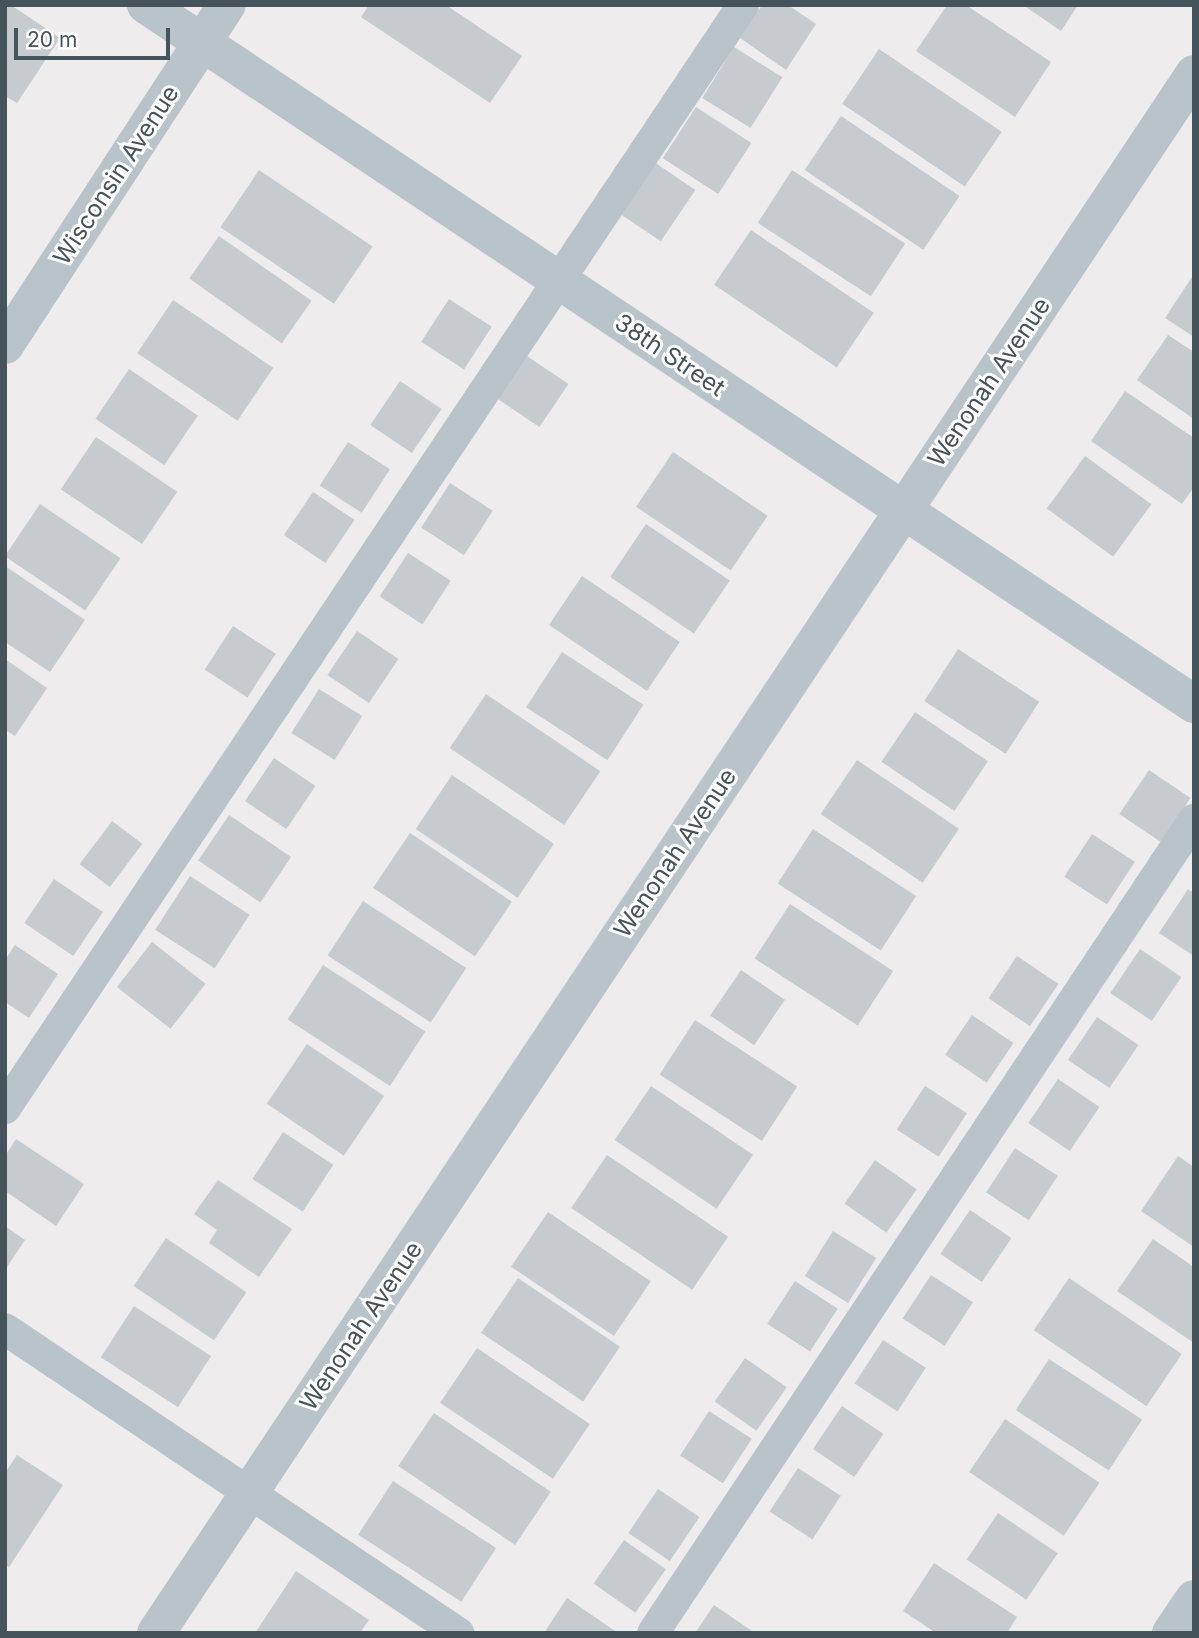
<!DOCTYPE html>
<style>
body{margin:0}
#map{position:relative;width:1199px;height:1638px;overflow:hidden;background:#efeced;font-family:Inter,sans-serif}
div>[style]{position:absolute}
.building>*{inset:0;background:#c6cbd0;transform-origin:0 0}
.service>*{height:32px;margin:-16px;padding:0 16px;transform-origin:16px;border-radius:16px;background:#b8c4ca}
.minor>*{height:38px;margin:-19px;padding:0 19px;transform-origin:19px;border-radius:19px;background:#b8c4ca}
span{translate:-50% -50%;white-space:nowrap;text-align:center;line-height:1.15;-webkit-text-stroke:6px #fff;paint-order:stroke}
.street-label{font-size:24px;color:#45535a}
.frame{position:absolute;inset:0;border:7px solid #45535a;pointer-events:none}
.scale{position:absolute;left:14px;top:28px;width:156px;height:32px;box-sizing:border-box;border:4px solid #45535a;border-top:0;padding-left:9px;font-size:21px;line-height:24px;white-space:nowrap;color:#45535a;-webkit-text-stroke:5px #fff;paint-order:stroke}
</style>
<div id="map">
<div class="building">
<div style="clip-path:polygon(5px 5px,11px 5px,60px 38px,17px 103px,5px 96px)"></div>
<div style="clip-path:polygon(369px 5px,446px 5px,522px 56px,490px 103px,361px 17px)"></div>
<div style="clip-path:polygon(762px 5px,788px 5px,816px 24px,786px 70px,740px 38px)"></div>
<div style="clip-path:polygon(947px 5px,966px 5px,1051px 62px,1015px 117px,916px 51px)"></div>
<div style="clip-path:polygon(1023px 5px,1078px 5px,1061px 31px)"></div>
<div style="left:734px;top:47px;width:57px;height:60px;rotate:32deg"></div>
<div style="left:879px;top:49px;width:148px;height:66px;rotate:34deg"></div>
<div style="left:696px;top:107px;width:66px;height:61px;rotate:33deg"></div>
<div style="left:841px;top:116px;width:143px;height:65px;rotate:34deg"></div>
<div style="left:654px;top:162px;width:50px;height:62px;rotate:34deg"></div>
<div style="left:259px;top:170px;width:137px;height:69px;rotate:34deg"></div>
<div style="left:792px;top:170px;width:135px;height:63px;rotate:33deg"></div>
<div style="left:751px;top:230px;width:148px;height:66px;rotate:34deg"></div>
<div style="left:219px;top:236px;width:113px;height:52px;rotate:35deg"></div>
<div style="clip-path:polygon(1194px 274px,1194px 337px,1165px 318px)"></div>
<div style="left:449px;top:299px;width:51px;height:51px;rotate:33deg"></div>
<div style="left:173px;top:300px;width:121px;height:64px;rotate:34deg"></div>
<div style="clip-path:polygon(1168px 335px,1194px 352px,1194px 419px,1137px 380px)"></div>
<div style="left:527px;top:356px;width:50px;height:52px;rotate:34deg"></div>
<div style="left:129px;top:369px;width:83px;height:60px;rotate:34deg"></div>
<div style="left:400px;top:381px;width:50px;height:53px;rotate:34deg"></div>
<div style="clip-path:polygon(1125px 391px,1194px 438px,1194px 487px,1182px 504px,1091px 441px)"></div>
<div style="left:96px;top:437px;width:98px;height:63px;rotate:34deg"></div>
<div style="left:348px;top:442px;width:50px;height:52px;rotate:33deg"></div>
<div style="left:673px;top:452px;width:114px;height:66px;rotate:34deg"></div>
<div style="left:1085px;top:456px;width:82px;height:65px;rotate:36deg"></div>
<div style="left:450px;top:483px;width:51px;height:53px;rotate:33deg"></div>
<div style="left:313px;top:492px;width:50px;height:52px;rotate:34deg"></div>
<div style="left:40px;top:504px;width:97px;height:63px;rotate:34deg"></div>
<div style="left:646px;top:524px;width:101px;height:64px;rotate:34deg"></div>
<div style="left:408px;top:553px;width:51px;height:52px;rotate:33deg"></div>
<div style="clip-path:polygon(5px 566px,85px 620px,50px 672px,5px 642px)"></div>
<div style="left:582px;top:576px;width:118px;height:59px;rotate:34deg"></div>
<div style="left:233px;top:626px;width:51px;height:52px;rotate:33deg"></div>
<div style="left:357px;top:631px;width:50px;height:53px;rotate:34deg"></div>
<div style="left:958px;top:649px;width:97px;height:62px;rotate:33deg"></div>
<div style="left:562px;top:652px;width:97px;height:66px;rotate:33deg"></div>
<div style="clip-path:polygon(5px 659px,47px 688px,15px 736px,5px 730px)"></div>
<div style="left:319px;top:689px;width:51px;height:52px;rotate:32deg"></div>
<div style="left:486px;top:694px;width:138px;height:65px;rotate:34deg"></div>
<div style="left:915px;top:712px;width:88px;height:60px;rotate:34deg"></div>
<div style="left:274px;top:758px;width:50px;height:52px;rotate:34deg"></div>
<div style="left:857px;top:760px;width:123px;height:65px;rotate:34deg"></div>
<div style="left:1149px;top:770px;width:50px;height:53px;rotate:34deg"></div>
<div style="left:452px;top:775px;width:123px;height:65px;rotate:34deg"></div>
<div style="left:229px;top:815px;width:75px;height:55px;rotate:34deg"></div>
<div style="left:112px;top:821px;width:38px;height:54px;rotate:37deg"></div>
<div style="left:813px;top:829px;width:123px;height:65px;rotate:33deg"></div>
<div style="left:410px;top:833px;width:123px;height:66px;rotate:34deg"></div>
<div style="left:1092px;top:834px;width:51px;height:51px;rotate:33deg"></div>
<div style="left:190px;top:876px;width:71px;height:64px;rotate:33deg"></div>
<div style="left:54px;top:879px;width:59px;height:53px;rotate:34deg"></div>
<div style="clip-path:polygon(1188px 889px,1194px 893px,1194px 956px,1159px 933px)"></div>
<div style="left:363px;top:901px;width:123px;height:65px;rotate:33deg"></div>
<div style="left:790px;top:904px;width:123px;height:65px;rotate:33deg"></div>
<div style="left:152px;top:942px;width:68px;height:57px;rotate:38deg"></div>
<div style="clip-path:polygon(15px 945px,58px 974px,29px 1018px,5px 1002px,5px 960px)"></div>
<div style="left:1140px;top:949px;width:50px;height:53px;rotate:34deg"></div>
<div style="left:1017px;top:956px;width:50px;height:51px;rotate:34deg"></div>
<div style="left:323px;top:965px;width:122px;height:65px;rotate:33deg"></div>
<div style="left:741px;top:970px;width:53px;height:55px;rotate:34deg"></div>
<div style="left:972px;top:1015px;width:50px;height:48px;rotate:34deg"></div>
<div style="left:1097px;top:1017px;width:50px;height:52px;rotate:34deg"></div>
<div style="left:695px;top:1020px;width:122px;height:65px;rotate:33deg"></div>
<div style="left:307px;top:1044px;width:93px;height:72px;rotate:34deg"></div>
<div style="left:1058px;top:1079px;width:50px;height:53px;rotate:34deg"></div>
<div style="left:651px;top:1086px;width:123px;height:65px;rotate:34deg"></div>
<div style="left:925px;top:1086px;width:50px;height:52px;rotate:33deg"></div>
<div style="left:283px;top:1132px;width:60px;height:56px;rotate:33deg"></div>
<div style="clip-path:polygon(16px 1139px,84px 1184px,56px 1226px,5px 1191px,5px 1156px)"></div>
<div style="left:1015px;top:1148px;width:51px;height:53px;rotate:33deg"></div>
<div style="left:607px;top:1155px;width:146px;height:64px;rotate:34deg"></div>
<div style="clip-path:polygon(1178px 1156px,1194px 1167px,1194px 1247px,1141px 1211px)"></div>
<div style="left:875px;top:1160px;width:51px;height:53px;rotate:35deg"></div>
<div style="clip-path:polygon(218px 1180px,292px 1229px,259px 1277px,209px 1243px,217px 1230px,194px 1214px)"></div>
<div style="left:970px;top:1210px;width:50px;height:53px;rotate:34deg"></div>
<div style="left:548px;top:1212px;width:124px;height:66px;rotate:34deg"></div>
<div style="clip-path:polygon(5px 1226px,25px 1240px,5px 1270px)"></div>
<div style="left:833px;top:1231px;width:51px;height:53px;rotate:32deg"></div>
<div style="left:166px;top:1238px;width:97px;height:58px;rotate:34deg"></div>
<div style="clip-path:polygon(1153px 1239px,1194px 1267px,1194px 1343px,1117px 1291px)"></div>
<div style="left:931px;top:1275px;width:50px;height:52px;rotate:33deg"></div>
<div style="left:518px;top:1278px;width:123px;height:66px;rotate:34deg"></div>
<div style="left:1069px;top:1278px;width:136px;height:63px;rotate:34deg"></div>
<div style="left:795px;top:1281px;width:51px;height:51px;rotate:33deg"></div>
<div style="left:134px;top:1306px;width:92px;height:61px;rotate:33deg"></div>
<div style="left:883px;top:1340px;width:51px;height:52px;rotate:33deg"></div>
<div style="left:477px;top:1348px;width:136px;height:66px;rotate:34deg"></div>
<div style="left:745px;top:1358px;width:51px;height:53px;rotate:35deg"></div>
<div style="left:1049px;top:1359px;width:111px;height:61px;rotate:33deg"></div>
<div style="left:842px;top:1406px;width:50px;height:52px;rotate:34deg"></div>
<div style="left:709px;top:1411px;width:51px;height:53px;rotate:33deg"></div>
<div style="left:434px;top:1413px;width:141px;height:64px;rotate:34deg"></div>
<div style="left:1005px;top:1419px;width:114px;height:64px;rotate:34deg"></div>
<div style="clip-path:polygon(17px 1455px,63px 1485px,9px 1567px,5px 1565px,5px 1473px)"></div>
<div style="left:798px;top:1468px;width:51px;height:52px;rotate:33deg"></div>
<div style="left:393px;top:1481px;width:123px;height:64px;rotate:33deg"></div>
<div style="left:658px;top:1489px;width:50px;height:53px;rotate:34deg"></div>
<div style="left:998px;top:1513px;width:72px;height:56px;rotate:34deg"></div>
<div style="left:624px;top:1540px;width:51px;height:53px;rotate:35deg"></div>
<div style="clip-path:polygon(934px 1563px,1017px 1617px,1007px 1633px,936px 1633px,903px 1611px)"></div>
<div style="clip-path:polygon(296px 1571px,369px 1620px,360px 1633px,255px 1633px)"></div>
<div style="clip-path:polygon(567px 1598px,618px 1633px,544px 1633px)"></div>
<div style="clip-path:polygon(714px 1605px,755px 1633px,695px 1633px)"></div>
</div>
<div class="service">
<div style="left:5px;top:1108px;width:1327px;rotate:-56.21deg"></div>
<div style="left:5px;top:1329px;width:546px;rotate:33.86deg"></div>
<div style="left:653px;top:1633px;width:977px;rotate:-56.36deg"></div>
</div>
<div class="minor">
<div style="left:146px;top:5px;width:1260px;rotate:33.7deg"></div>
<div style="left:5px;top:345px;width:406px;rotate:-56.9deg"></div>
<div style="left:156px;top:1633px;width:1873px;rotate:-56.34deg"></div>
<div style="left:1171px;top:1633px;width:41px;rotate:-55.9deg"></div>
</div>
<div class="street-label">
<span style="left:116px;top:175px;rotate:-57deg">Wisconsin Avenue</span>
<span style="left:670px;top:355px;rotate:34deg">38th Street</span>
<span style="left:989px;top:382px;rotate:-56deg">Wenonah Avenue</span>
<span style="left:675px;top:853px;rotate:-56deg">Wenonah Avenue</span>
<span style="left:361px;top:1326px;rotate:-56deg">Wenonah Avenue</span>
</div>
<div class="frame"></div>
<div class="scale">20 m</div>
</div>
